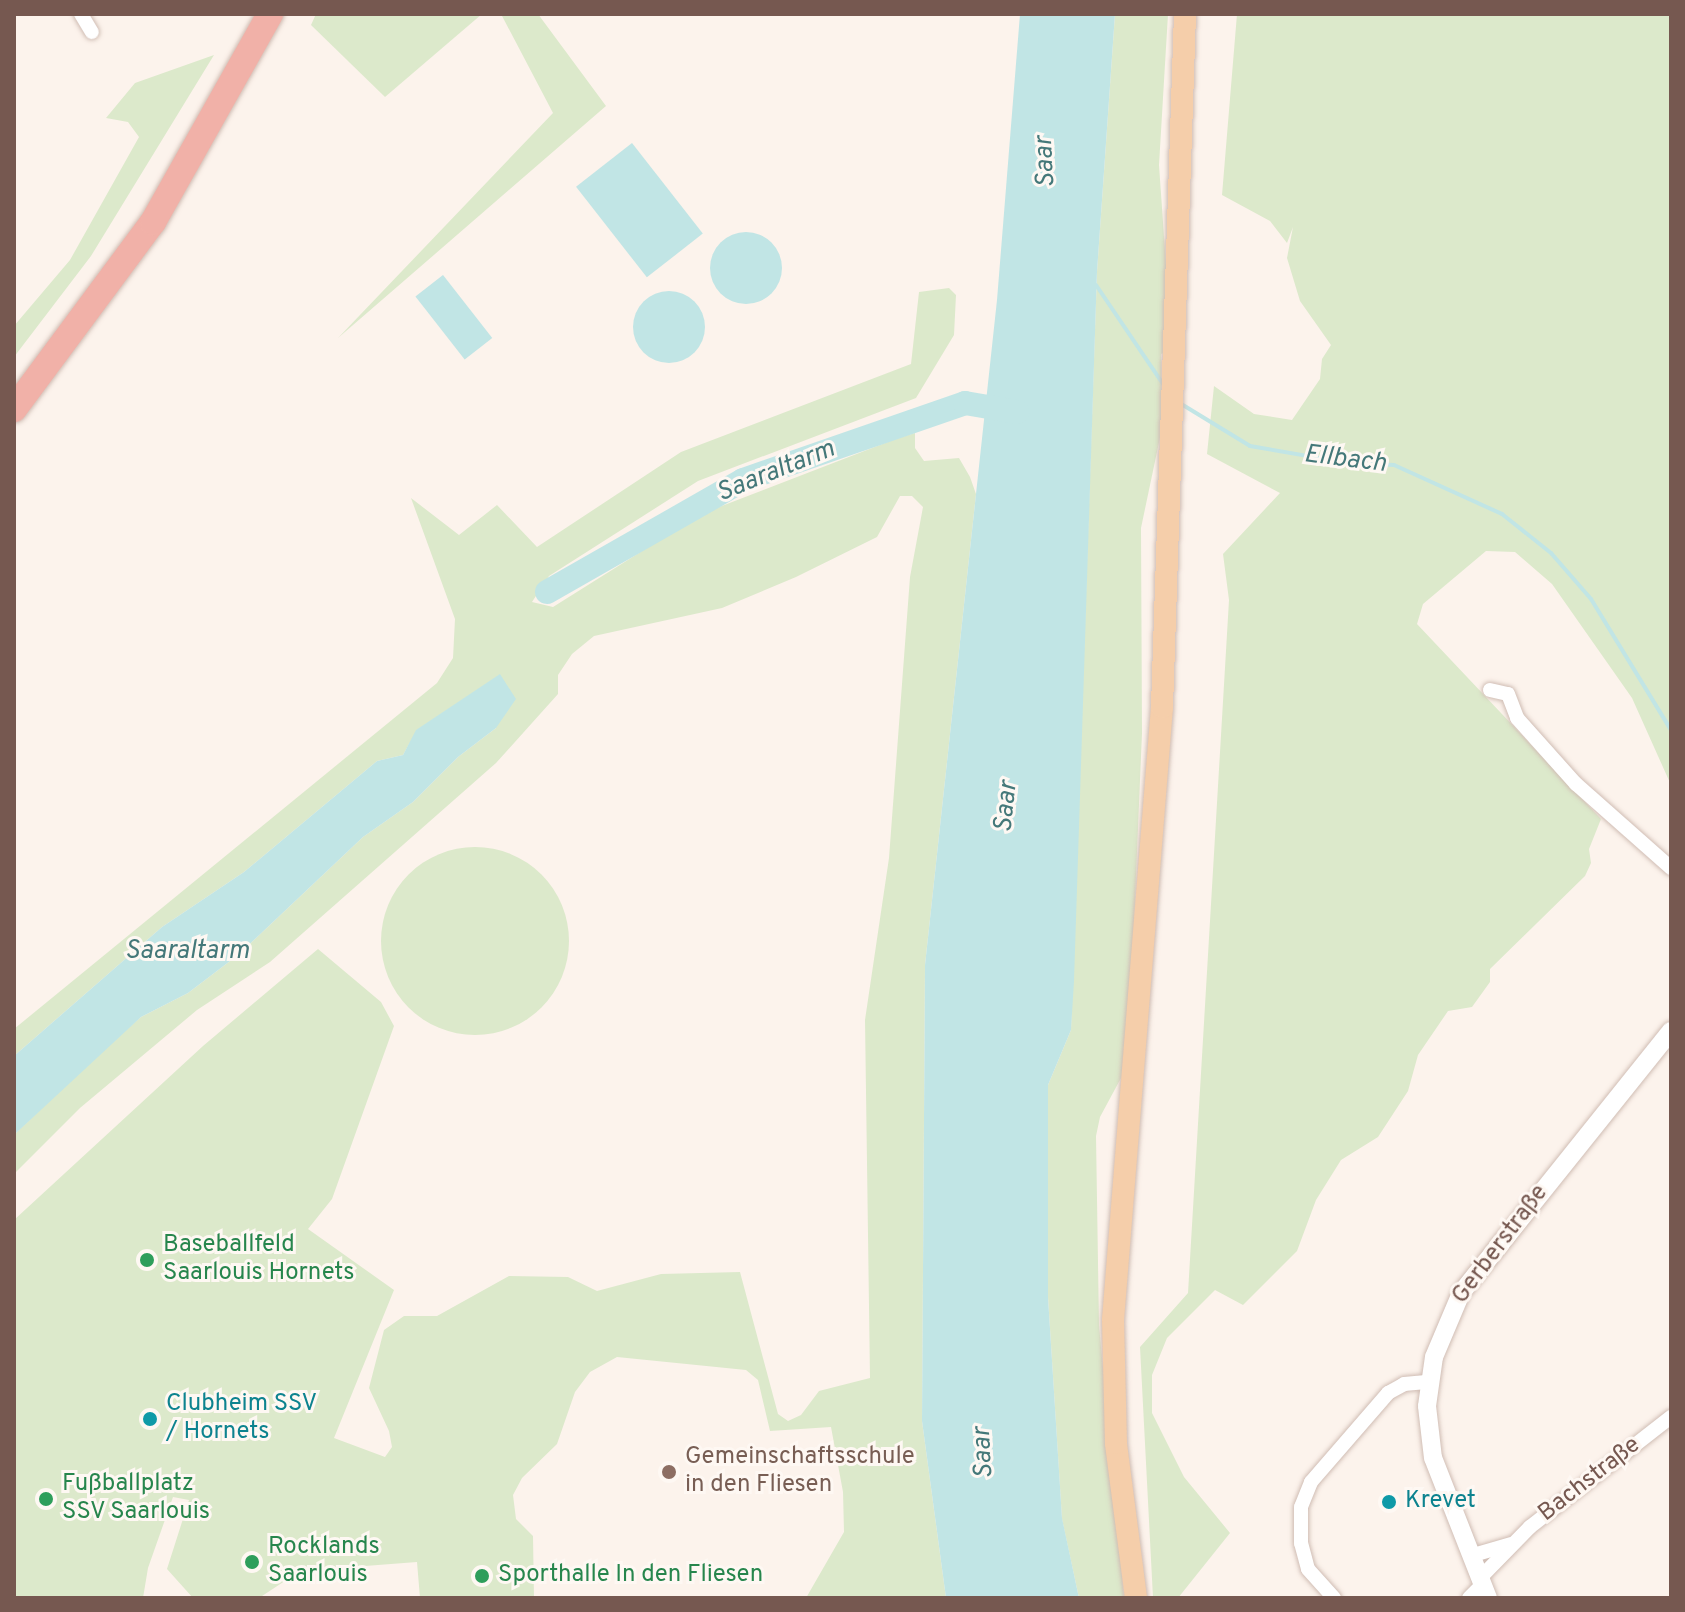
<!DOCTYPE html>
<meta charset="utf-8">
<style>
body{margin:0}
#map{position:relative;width:1685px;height:1612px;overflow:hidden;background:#fcf3ec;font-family:Overpass,sans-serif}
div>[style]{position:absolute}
.green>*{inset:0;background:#dce9cb}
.round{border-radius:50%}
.water>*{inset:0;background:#c1e5e5;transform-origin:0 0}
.stream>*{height:4px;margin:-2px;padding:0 2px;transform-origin:2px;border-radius:2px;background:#c1e5e5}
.river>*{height:24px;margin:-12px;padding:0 12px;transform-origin:12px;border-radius:12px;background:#c1e5e5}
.roads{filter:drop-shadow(0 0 2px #d0bdb4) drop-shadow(0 0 2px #d0bdb4)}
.minor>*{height:14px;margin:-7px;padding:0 7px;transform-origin:7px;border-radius:7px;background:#fff}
.tertiary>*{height:18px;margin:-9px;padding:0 9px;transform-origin:9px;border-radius:9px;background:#fff}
.primary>*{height:22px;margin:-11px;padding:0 11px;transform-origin:11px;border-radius:11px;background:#f5ceaa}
.motorway>*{height:26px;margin:-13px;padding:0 13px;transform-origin:13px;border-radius:13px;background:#f1b1a8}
.dots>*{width:22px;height:22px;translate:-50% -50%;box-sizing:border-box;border:4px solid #fef8f3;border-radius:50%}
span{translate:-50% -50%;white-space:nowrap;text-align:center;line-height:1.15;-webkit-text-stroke:6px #fef8f3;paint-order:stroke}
.street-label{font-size:24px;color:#765850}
.leisure-label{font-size:24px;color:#27864d}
.left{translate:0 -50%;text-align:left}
.culture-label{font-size:24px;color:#0d838f}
.education-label{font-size:24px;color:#785e54}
.water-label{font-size:26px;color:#447879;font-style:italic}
.frame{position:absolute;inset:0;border:16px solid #765850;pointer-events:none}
</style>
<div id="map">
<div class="green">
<div style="clip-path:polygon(316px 14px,482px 14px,385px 97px,311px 25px)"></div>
<div style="clip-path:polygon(501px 14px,538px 14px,606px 106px,338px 338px,553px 113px)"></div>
<div style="clip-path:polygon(1115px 14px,1168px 14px,1159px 165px,1167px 280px,1166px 352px,1161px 354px,1162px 428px,1141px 528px,1142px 733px,1128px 1065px,1100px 1117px,1096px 1136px,1099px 1325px,1124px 1598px,1079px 1598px,1062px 1519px,1048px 1297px,1048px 1085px,1071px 1030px,1097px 272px)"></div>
<div style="clip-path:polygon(1237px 14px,1671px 14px,1671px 785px,1632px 698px,1552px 584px,1515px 552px,1486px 551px,1423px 604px,1417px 624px,1601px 819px,1589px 849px,1591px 863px,1585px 876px,1490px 969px,1490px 982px,1472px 1007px,1448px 1011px,1418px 1055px,1408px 1091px,1378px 1137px,1341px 1160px,1316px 1200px,1297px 1251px,1243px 1305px,1215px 1290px,1167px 1338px,1152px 1375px,1152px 1413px,1184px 1477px,1230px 1533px,1178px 1598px,1153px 1598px,1140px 1347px,1188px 1293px,1229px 600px,1223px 554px,1280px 493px,1207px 454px,1214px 386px,1254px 414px,1292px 420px,1320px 379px,1322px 359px,1331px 345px,1300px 301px,1287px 258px,1293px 227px,1287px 243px,1270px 221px,1222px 195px)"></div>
<div style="clip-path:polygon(214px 55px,91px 256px,14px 357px,14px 326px,70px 260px,139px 137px,128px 122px,106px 118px,135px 83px)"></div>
<div style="clip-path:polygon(949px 288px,956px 295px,954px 335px,916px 398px,698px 481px,549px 576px,532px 602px,553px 607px,701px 514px,898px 438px,915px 433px,915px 448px,924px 461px,959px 458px,970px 477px,976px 494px,925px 965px,922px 1421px,946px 1598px,806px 1598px,844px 1532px,843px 1492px,831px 1427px,770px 1431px,758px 1380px,746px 1370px,617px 1357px,590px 1372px,575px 1392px,557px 1444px,522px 1478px,513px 1495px,516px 1519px,533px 1536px,534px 1598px,420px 1598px,417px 1562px,300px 1571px,259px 1598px,193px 1598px,167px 1569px,189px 1500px,173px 1497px,148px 1568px,143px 1598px,14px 1598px,14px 1220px,203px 1046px,318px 949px,381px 1002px,394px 1026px,332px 1199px,308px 1229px,394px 1290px,334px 1438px,385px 1457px,392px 1447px,389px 1431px,369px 1388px,384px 1330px,404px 1316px,437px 1316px,509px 1276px,568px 1277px,597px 1291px,661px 1274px,740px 1272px,778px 1414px,788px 1421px,801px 1415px,819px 1391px,870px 1378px,865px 1020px,889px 858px,910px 577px,923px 507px,912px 496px,900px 496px,877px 537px,796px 577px,722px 608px,594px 636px,572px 654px,558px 675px,558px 694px,496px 763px,270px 962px,197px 1010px,80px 1108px,14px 1174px,14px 1135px,97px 1055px,141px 1017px,188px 993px,238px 955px,363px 837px,413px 802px,458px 757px,496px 728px,500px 675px,417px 730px,403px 755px,377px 761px,244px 872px,162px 927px,14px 1056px,14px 1029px,437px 683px,453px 658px,455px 619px,411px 498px,459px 535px,497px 505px,537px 547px,681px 452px,911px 364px,919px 292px)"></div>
<div class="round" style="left:381px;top:847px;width:188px;height:188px"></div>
</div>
<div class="water">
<div style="clip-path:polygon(1020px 14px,1115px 14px,1097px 272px,1074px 981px,1071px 1030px,1048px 1085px,1048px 1297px,1062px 1518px,1079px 1598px,946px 1598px,922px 1421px,925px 965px,997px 300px)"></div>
<div style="left:632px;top:143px;width:115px;height:71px;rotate:52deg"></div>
<div class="round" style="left:710px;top:232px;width:72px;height:72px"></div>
<div style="left:443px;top:275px;width:80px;height:35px;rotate:52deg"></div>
<div class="round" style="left:633px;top:291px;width:72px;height:72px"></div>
<div style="clip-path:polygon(500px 674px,516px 699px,496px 728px,458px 757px,413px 802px,363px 837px,238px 955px,188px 993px,141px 1017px,14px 1135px,14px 1056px,162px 927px,244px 872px,377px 761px,403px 755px,416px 730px)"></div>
</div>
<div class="stream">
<div style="left:1096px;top:285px;width:123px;rotate:55.9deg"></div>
<div style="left:1178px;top:402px;width:84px;rotate:31.4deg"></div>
<div style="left:1250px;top:446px;width:99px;rotate:9.8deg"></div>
<div style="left:1348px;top:463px;width:46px;rotate:2.5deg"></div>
<div style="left:1394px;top:465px;width:119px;rotate:24.4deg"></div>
<div style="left:1502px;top:514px;width:63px;rotate:38.5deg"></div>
<div style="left:1551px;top:553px;width:61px;rotate:49deg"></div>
<div style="left:1591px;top:599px;width:153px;rotate:58.6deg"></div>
</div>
<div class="river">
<div style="left:547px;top:592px;width:226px;rotate:-29.7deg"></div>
<div style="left:743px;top:480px;width:235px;rotate:-19.1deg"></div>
<div style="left:965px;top:403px;width:53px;rotate:9.8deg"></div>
</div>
<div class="roads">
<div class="minor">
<div style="left:81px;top:14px;width:21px;rotate:59deg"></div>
<div style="left:1490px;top:690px;width:18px;rotate:13deg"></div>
<div style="left:1508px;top:694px;width:26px;rotate:69deg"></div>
<div style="left:1517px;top:718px;width:89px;rotate:48.2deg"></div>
<div style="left:1576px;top:784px;width:127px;rotate:41.5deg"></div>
<div style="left:1470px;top:1556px;width:43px;rotate:-16.3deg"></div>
<div style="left:1479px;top:1579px;width:73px;rotate:-45.6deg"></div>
<div style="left:1530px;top:1527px;width:179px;rotate:-38deg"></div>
<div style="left:1334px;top:1598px;width:39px;rotate:-132deg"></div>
<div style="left:1308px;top:1569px;width:27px;rotate:-105deg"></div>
<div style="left:1301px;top:1543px;width:36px;rotate:-90deg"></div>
<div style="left:1301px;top:1507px;width:27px;rotate:-68deg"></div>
<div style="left:1311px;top:1482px;width:118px;rotate:-49.1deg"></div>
<div style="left:1388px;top:1393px;width:18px;rotate:-29deg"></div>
<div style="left:1404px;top:1384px;width:25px;rotate:-5deg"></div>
<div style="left:1469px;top:1598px;width:18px;rotate:-45deg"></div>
</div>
<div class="tertiary">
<div style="left:1488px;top:1598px;width:150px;rotate:-111.4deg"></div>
<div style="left:1433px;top:1458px;width:52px;rotate:-96.6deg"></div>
<div style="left:1427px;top:1406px;width:49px;rotate:-81.9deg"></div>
<div style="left:1434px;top:1357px;width:69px;rotate:-67.1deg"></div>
<div style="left:1461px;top:1293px;width:336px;rotate:-51.3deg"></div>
</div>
<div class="primary">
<div style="left:1136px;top:1598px;width:156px;rotate:-97.4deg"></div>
<div style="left:1116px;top:1443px;width:123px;rotate:-91.4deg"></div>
<div style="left:1113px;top:1320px;width:615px;rotate:-85.43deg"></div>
<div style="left:1162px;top:707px;width:693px;rotate:-88.1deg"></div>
</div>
<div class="motorway">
<div style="left:14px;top:409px;width:233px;rotate:-53.4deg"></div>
<div style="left:153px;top:222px;width:239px;rotate:-60.6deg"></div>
</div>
</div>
<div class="dots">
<div style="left:147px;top:1260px;background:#2e9e5b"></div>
<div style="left:150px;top:1419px;background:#0f9aa8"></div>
<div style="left:669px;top:1472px;background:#8d6e63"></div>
<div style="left:46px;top:1499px;background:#2e9e5b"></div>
<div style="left:1389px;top:1502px;background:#0f9aa8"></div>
<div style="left:252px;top:1562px;background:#2e9e5b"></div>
<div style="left:482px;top:1576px;background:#2e9e5b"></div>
</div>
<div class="street-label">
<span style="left:1501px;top:1245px;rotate:-53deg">Gerberstraße</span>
<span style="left:1590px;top:1480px;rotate:-38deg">Bachstraße</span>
</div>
<div class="leisure-label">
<span class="left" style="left:163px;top:1260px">Baseballfeld<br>Saarlouis Hornets</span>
<span class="left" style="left:62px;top:1499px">Fußballplatz<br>SSV Saarlouis</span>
<span class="left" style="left:268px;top:1562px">Rocklands<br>Saarlouis</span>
<span class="left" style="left:498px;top:1576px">Sporthalle In den Fliesen</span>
</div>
<div class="culture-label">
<span class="left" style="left:166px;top:1419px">Clubheim SSV<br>/ Hornets</span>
<span class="left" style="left:1405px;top:1502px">Krevet</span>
</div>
<div class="education-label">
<span class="left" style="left:685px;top:1472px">Gemeinschaftsschule<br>in den Fliesen</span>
</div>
<div class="water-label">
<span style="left:1046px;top:162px;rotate:-93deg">Saar</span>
<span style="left:1345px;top:460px;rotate:7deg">Ellbach</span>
<span style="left:776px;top:472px;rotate:-22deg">Saaraltarm</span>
<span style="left:1007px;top:807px;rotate:-84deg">Saar</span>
<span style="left:187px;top:952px">Saaraltarm</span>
<span style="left:984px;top:1453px;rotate:-93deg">Saar</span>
</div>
<div class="frame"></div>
</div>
